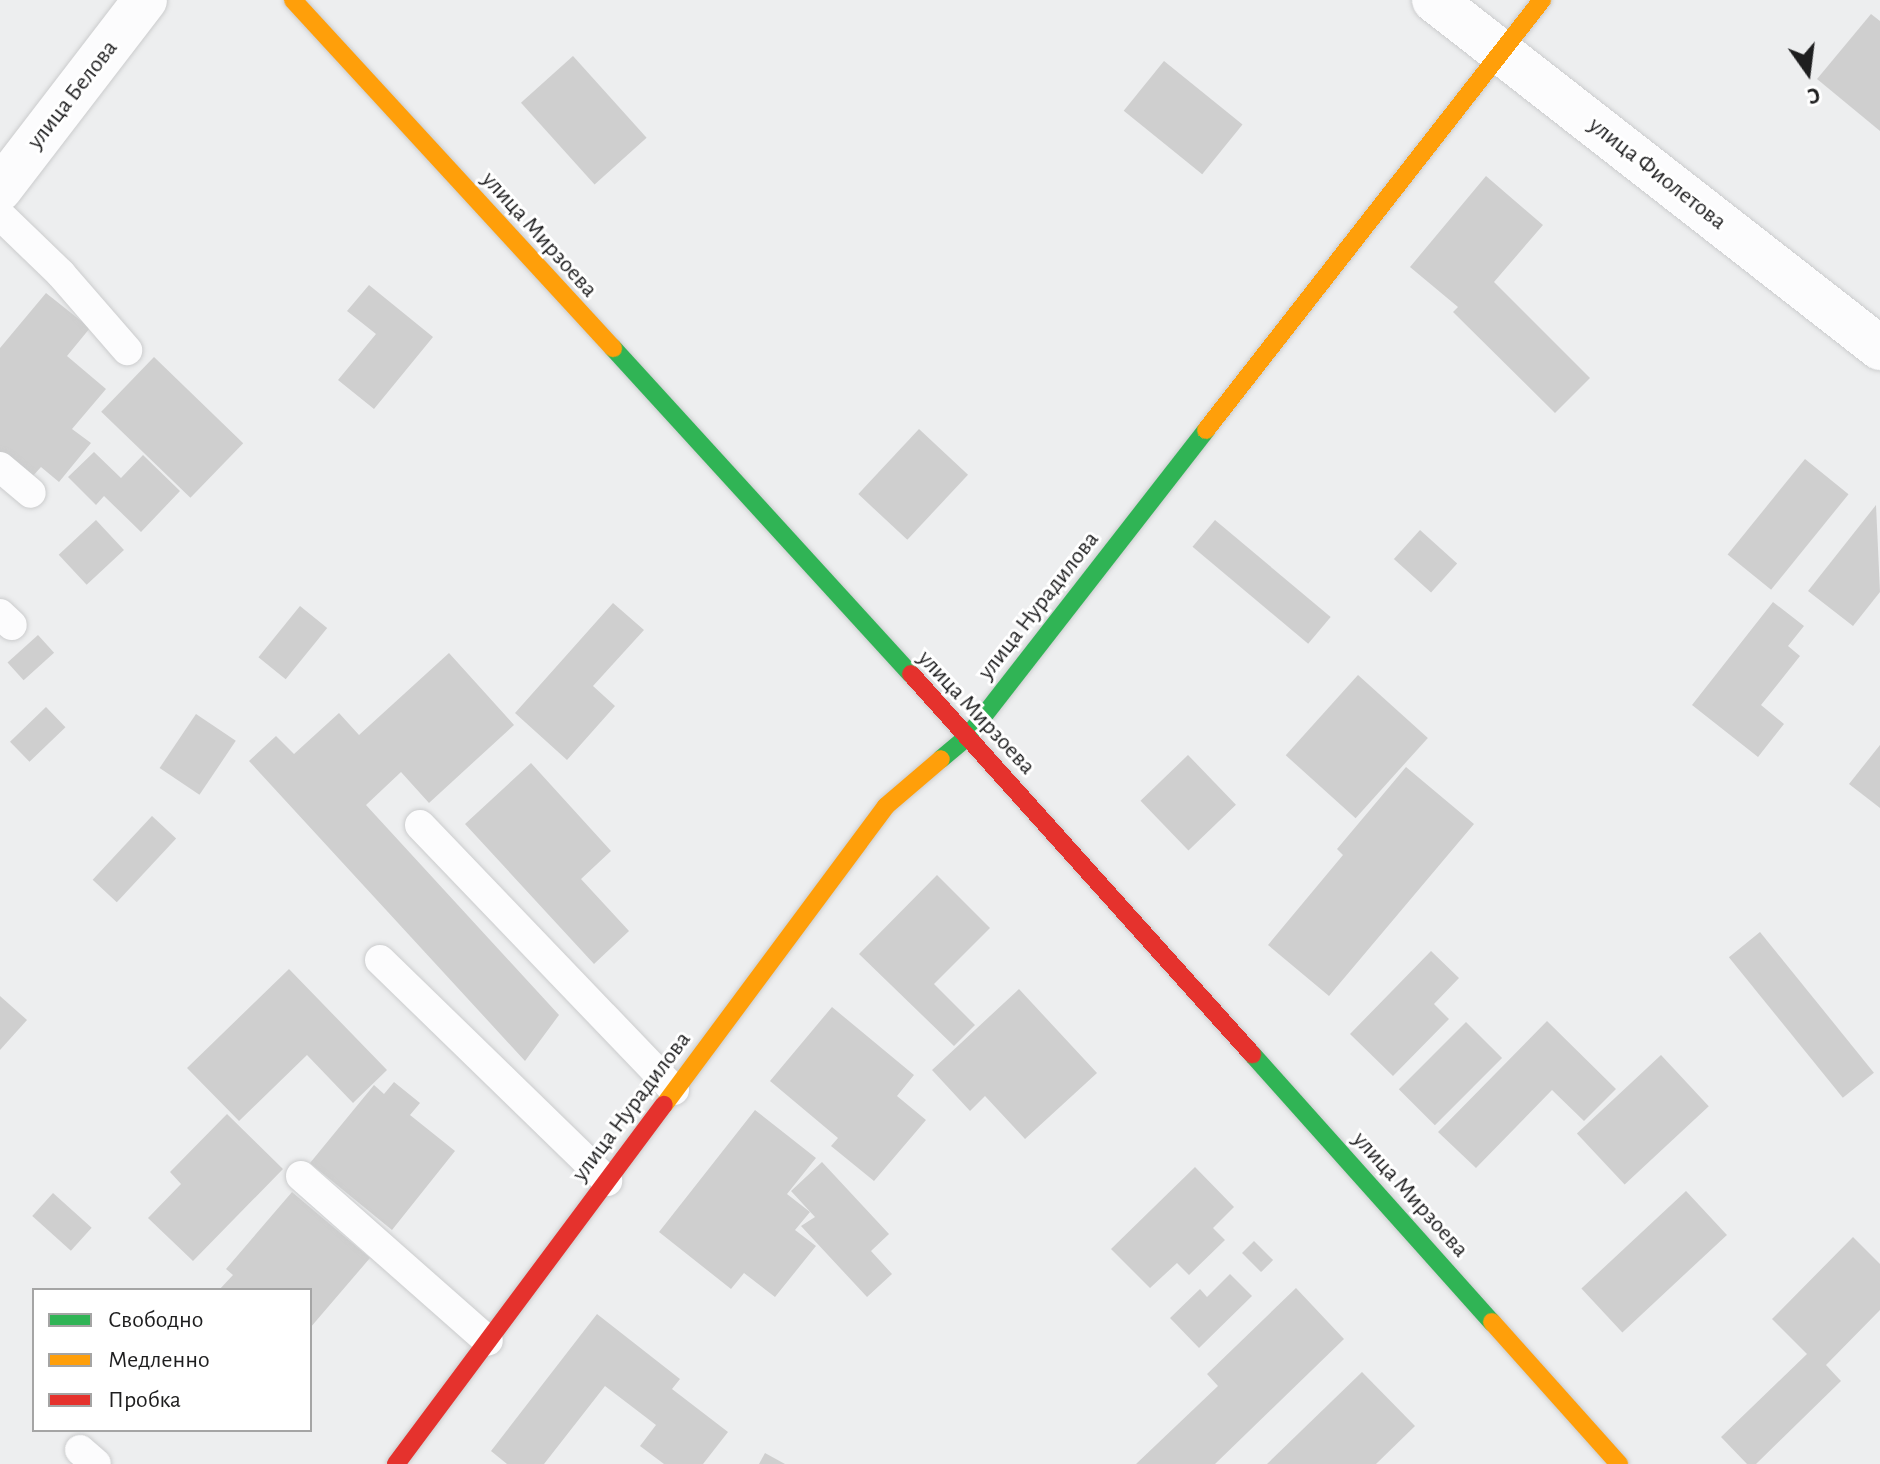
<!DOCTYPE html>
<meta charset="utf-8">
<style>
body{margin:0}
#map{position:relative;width:1880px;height:1464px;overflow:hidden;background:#edeeef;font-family:"Alegreya Sans",sans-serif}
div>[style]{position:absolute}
.building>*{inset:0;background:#cfcfcf;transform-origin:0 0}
.roads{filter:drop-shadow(0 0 2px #cbcccd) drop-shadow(0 0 2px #cbcccd)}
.lane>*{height:30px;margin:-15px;padding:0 15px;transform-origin:15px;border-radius:15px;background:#fcfcfd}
.street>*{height:44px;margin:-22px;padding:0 22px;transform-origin:22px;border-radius:22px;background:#fcfcfd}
.fast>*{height:18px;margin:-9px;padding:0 9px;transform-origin:9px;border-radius:9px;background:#30b455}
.slow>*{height:18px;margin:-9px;padding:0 9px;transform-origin:9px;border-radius:9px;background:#ff9f0a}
.jam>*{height:18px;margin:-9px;padding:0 9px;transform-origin:9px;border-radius:9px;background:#e5322d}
span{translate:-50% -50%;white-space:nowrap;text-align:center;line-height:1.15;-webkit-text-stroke:6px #fff;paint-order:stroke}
.street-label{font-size:24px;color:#1e1e1f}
.legend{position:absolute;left:32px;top:1288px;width:280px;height:144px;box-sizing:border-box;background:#fff;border:2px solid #a5a5a5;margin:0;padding:10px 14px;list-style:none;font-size:24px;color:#1e1e1f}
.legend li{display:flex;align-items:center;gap:16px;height:40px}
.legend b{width:40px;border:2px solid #a5a5a5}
.north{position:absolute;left:1768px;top:32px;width:80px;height:80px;-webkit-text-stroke:6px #fff;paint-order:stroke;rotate:166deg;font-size:22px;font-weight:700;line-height:32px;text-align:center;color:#1e1e1f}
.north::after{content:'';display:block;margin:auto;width:28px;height:36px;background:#1e1e1f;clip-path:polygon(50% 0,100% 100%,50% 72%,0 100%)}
</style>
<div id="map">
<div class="building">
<div style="clip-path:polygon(1871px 14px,1880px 21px,1880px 131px,1817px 79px)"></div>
<div style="left:573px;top:56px;width:110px;height:70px;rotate:48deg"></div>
<div style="left:1164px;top:61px;width:101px;height:64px;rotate:39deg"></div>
<div style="clip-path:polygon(1486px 176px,1543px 225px,1494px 282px,1590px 378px,1555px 413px,1453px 312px,1458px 307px,1410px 267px)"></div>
<div style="clip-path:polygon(369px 285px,433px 337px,374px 409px,338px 380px,376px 334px,347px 311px)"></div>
<div style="clip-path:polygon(46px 293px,90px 328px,67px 356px,106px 389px,72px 429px,91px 443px,59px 482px,41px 467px,31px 478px,0 452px,0 348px)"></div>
<div style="left:154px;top:357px;width:124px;height:76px;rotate:44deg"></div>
<div style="left:919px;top:429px;width:67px;height:89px;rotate:43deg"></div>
<div style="clip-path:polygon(94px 452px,121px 478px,143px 455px,180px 491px,141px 532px,104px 496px,96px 505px,68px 477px)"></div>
<div style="left:1805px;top:459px;width:56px;height:123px;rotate:39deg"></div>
<div style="clip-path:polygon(1876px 505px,1880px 592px,1853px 626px,1808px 591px)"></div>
<div style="left:96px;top:520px;width:41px;height:51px;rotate:47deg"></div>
<div style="left:1215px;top:520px;width:151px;height:35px;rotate:40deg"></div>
<div style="left:1420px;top:530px;width:50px;height:39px;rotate:42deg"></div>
<div style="clip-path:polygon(1773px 602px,1804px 626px,1788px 646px,1800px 656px,1761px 705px,1784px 724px,1758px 757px,1692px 705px)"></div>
<div style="clip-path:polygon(613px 603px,644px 630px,593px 686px,615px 706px,567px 760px,515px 713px)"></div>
<div style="left:300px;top:606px;width:35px;height:66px;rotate:39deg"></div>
<div style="left:38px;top:635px;width:24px;height:41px;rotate:48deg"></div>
<div style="clip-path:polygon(449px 653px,514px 725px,429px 803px,401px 772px,366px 805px,559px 1015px,525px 1061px,249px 761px,276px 736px,294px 754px,339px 713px,359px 735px)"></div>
<div style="left:1358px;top:675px;width:94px;height:108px;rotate:42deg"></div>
<div style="left:46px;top:707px;width:28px;height:50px;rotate:46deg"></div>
<div style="left:196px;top:714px;width:48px;height:65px;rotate:34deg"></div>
<div style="clip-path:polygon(1880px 745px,1880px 808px,1849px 784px)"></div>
<div style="left:1188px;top:755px;width:69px;height:66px;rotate:46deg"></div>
<div style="clip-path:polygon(531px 763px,611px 851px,581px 879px,629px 931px,594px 964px,465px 824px)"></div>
<div style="clip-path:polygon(1406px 767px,1474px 824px,1329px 996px,1268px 945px,1343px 855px,1337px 849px)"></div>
<div style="left:152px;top:816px;width:33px;height:87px;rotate:43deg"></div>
<div style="clip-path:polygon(937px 875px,990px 928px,934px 984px,975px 1025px,954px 1046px,859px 954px)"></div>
<div style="left:1760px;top:932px;width:181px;height:40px;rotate:51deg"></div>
<div style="clip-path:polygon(1431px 951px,1459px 978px,1434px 1004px,1449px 1019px,1393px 1076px,1350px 1034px)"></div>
<div style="clip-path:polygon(289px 969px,387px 1070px,353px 1103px,307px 1055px,239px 1121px,187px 1068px)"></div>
<div style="clip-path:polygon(1019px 989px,1097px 1073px,1025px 1139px,985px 1096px,970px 1111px,932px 1070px)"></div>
<div style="clip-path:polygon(0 996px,27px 1020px,0 1050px)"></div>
<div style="clip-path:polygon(832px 1007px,914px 1075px,897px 1096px,926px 1120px,874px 1181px,831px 1146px,838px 1138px,770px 1081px)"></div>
<div style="clip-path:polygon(1547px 1021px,1616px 1089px,1584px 1121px,1552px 1090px,1476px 1168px,1438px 1132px)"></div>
<div style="left:1466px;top:1022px;width:51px;height:95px;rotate:45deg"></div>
<div style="left:1661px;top:1055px;width:70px;height:115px;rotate:47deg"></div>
<div style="clip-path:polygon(394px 1082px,420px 1103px,410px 1115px,455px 1151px,392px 1230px,310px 1163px,374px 1085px,384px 1094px)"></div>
<div style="clip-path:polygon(755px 1110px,816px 1158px,787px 1194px,810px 1212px,795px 1230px,816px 1246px,775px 1297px,744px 1273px,731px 1289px,659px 1232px)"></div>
<div style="clip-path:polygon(227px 1114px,283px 1169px,193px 1261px,148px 1218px,181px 1184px,170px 1172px)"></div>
<div style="clip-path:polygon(822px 1162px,889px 1234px,871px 1251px,892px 1274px,867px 1297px,801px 1226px,815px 1217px,791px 1191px)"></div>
<div style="clip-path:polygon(1195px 1167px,1234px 1207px,1213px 1228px,1225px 1240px,1189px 1275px,1177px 1263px,1150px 1288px,1111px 1249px)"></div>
<div style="left:1686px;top:1191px;width:60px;height:143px;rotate:47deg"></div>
<div style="clip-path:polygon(292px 1192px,370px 1258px,310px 1328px,310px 1290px,219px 1290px,233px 1275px,226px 1269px)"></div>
<div style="left:53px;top:1193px;width:52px;height:31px;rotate:42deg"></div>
<div style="clip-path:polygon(1853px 1237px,1880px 1264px,1880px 1310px,1826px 1365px,1841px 1381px,1756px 1464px,1747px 1464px,1721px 1437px,1807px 1354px,1772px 1319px)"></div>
<div style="left:1254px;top:1241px;width:27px;height:17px;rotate:45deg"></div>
<div style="clip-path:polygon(1230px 1274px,1252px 1296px,1199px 1348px,1170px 1318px,1200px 1289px,1207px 1297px)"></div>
<div style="clip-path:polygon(1296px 1288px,1344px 1339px,1215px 1464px,1136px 1464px,1218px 1386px,1207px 1374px)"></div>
<div style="clip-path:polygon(597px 1314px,680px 1379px,672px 1389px,728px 1432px,703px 1464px,664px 1464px,640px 1446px,656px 1425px,605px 1386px,544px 1464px,507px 1464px,491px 1451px)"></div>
<div style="clip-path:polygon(1362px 1372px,1415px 1426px,1376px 1464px,1267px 1464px)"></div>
<div style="clip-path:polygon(765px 1453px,785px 1464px,759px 1464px)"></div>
</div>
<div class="roads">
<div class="lane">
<div style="left:0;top:215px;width:85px;rotate:44deg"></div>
<div style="left:61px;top:274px;width:101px;rotate:49deg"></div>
<div style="left:0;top:467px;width:40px;rotate:40deg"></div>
<div style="left:0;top:614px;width:16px;rotate:43deg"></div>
<div style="left:420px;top:825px;width:367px;rotate:46.2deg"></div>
<div style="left:380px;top:960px;width:317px;rotate:44.2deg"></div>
<div style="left:301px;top:1176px;width:249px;rotate:41.4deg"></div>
<div style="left:80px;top:1450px;width:21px;rotate:41deg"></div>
</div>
<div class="street">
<div style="left:1434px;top:0;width:566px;rotate:37.96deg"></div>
<div style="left:0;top:189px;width:238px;rotate:-52.5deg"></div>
</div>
<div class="fast">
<div style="left:613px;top:348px;width:442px;rotate:47.6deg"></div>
<div style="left:941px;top:759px;width:35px;rotate:-40deg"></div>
<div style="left:968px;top:736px;width:388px;rotate:-52.1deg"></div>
<div style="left:1252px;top:1054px;width:360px;rotate:48.2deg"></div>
</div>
<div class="slow">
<div style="left:293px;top:0;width:473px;rotate:47.4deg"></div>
<div style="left:1206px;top:430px;width:546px;rotate:-52deg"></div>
<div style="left:664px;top:1105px;width:372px;rotate:-53.4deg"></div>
<div style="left:886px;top:806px;width:72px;rotate:-40.5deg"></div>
<div style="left:1492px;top:1322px;width:191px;rotate:48.2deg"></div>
</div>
<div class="jam">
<div style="left:911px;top:674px;width:511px;rotate:48.1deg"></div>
<div style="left:396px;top:1464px;width:448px;rotate:-53.3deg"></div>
</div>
</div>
<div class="street-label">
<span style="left:73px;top:95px;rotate:-52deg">улица Белова</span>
<span style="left:1657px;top:174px;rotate:38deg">улица Фиолетова</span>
<span style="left:539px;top:235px;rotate:48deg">улица Мирзоева</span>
<span style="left:1039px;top:606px;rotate:-52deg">улица Нурадилова</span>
<span style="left:976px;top:713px;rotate:47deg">улица Мирзоева</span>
<span style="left:632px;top:1107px;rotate:-53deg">улица Нурадилова</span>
<span style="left:1410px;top:1195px;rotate:48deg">улица Мирзоева</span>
</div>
<ul class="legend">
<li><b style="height:10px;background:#30b455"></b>Свободно</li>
<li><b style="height:10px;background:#ff9f0a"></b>Медленно</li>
<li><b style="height:10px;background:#e5322d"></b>Пробка</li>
</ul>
<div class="north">С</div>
</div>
